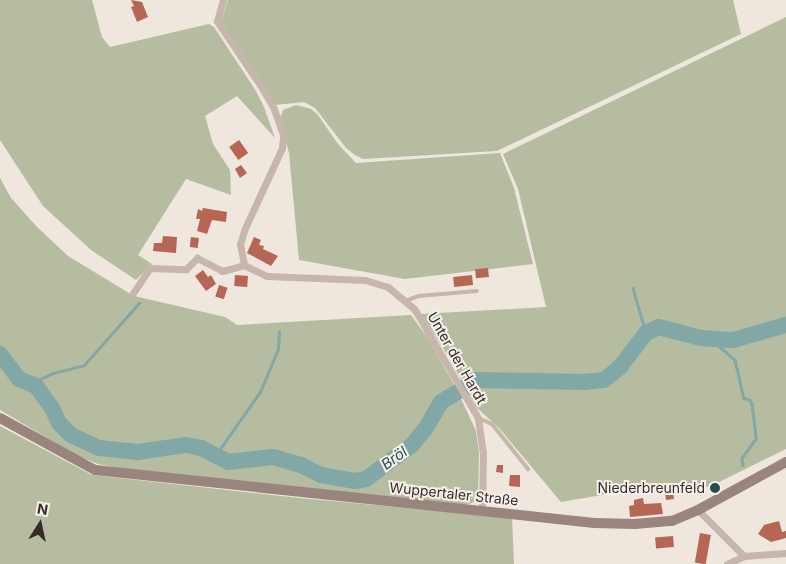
<!DOCTYPE html>
<meta charset="utf-8">
<style>
body{margin:0}
#map{position:relative;width:786px;height:564px;overflow:hidden;background:#efe6de;font-family:Inter,sans-serif}
div>[style]{position:absolute}
.green>*{inset:0;background:#b5bca0}
.stream>*{height:2.5px;margin:-1.25px;padding:0 1.25px;transform-origin:1.25px;border-radius:1.25px;background:#81a8a7}
.river>*{height:16px;margin:-8px;padding:0 8px;transform-origin:8px;border-radius:8px;background:#81a8a7}
.building>*{inset:0;background:#b66655;transform-origin:0 0}
.lane>*{height:4px;margin:-2px;padding:0 2px;transform-origin:2px;border-radius:2px;background:#c6b6ac}
.street>*{height:7px;margin:-3.5px;padding:0 3.5px;transform-origin:3.5px;border-radius:3.5px;background:#c6b6ac}
.secondary>*{height:10px;margin:-5px;padding:0 5px;transform-origin:5px;border-radius:5px;background:#99857d}
.dots>*{width:14px;height:14px;translate:-50% -50%;box-sizing:border-box;border:2px solid #f7f0ea;border-radius:50%}
span{translate:-50% -50%;white-space:nowrap;text-align:center;line-height:1.15;-webkit-text-stroke:4px #f7f0ea;paint-order:stroke}
.street-label{font-size:14px;color:#352c2a}
.poi-label{font-size:14px;color:#352c2a}
.right{translate:-100% -50%;text-align:right}
.water-label{font-size:15px;color:#245150;font-style:italic}
.north{position:absolute;left:15px;top:499px;width:50px;height:50px;-webkit-text-stroke:4px #f7f0ea;paint-order:stroke;rotate:10deg;font-size:14px;font-weight:700;line-height:20px;text-align:center;color:#352c2a}
.north::after{content:'';display:block;margin:auto;width:18px;height:22px;background:#352c2a;clip-path:polygon(50% 0,100% 100%,50% 72%,0 100%)}
</style>
<div id="map">
<div class="green">
<div style="clip-path:polygon(0 0,92px 0,102px 37px,110px 47px,209px 24px,214px 27px,256px 91px,264px 107px,275px 138px,237px 96px,205px 116px,213px 144px,230px 170px,231px 195px,186px 179px,138px 255px,152px 264px,136px 280px,91px 250px,43px 206px,0 140px)"></div>
<div style="clip-path:polygon(228px 0,733px 0,741px 34px,497px 151px,363px 159px,355px 155px,346px 148px,315px 108px,304px 102px,275px 105px,221px 22px)"></div>
<div style="clip-path:polygon(786px 17px,786px 449px,709px 487px,648px 487px,561px 502px,499px 428px,476px 407px,448px 356px,421px 314px,546px 307px,518px 189px,503px 154px)"></div>
<div style="clip-path:polygon(296px 105px,311px 109px,318px 115px,338px 144px,356px 163px,500px 153px,514px 188px,533px 264px,405px 279px,299px 260px,289px 153px,280px 120px,283px 110px)"></div>
<div style="clip-path:polygon(0 178px,11px 198px,37px 227px,68px 256px,134px 296px,225px 317px,237px 325px,411px 315px,429px 340px,457px 390px,476px 431px,479px 453px,478px 498px,472px 503px,464px 505px,142px 473px,98px 464px,76px 455px,0 410px)"></div>
<div style="clip-path:polygon(0 426px,92px 475px,300px 498px,512px 518px,514px 564px,0 564px)"></div>
</div>
<div class="stream">
<div style="left:633px;top:288px;width:47px;rotate:73.9deg"></div>
<div style="left:711px;top:339px;width:32px;rotate:41deg"></div>
<div style="left:735px;top:360px;width:39px;rotate:77deg"></div>
<div style="left:744px;top:398px;width:6px;rotate:18deg"></div>
<div style="left:750px;top:400px;width:4px;rotate:63deg"></div>
<div style="left:752px;top:404px;width:35px;rotate:83deg"></div>
<div style="left:756px;top:439px;width:24px;rotate:126deg"></div>
<div style="left:742px;top:458px;width:7px;rotate:82deg"></div>
<div style="left:30px;top:384px;width:25px;rotate:-26deg"></div>
<div style="left:53px;top:373px;width:32px;rotate:-14deg"></div>
<div style="left:84px;top:365px;width:83px;rotate:-48.4deg"></div>
<div style="left:215px;top:456px;width:78px;rotate:-54.9deg"></div>
<div style="left:260px;top:392px;width:47px;rotate:-67.3deg"></div>
<div style="left:278px;top:349px;width:17px;rotate:-87deg"></div>
</div>
<div class="river">
<div style="left:0;top:354px;width:31px;rotate:53deg"></div>
<div style="left:19px;top:379px;width:18px;rotate:22deg"></div>
<div style="left:36px;top:386px;width:27px;rotate:54deg"></div>
<div style="left:52px;top:408px;width:17px;rotate:65deg"></div>
<div style="left:59px;top:423px;width:17px;rotate:45deg"></div>
<div style="left:71px;top:435px;width:31px;rotate:25deg"></div>
<div style="left:99px;top:448px;width:39px;rotate:6deg"></div>
<div style="left:138px;top:452px;width:49px;rotate:-8.3deg"></div>
<div style="left:186px;top:445px;width:15px;rotate:11deg"></div>
<div style="left:201px;top:448px;width:30px;rotate:27deg"></div>
<div style="left:228px;top:462px;width:45px;rotate:-6.3deg"></div>
<div style="left:273px;top:457px;width:29px;rotate:16deg"></div>
<div style="left:301px;top:465px;width:22px;rotate:27deg"></div>
<div style="left:321px;top:475px;width:35px;rotate:10deg"></div>
<div style="left:355px;top:481px;width:11px;rotate:-10deg"></div>
<div style="left:366px;top:479px;width:57px;rotate:-36.5deg"></div>
<div style="left:412px;top:445px;width:22px;rotate:-51deg"></div>
<div style="left:426px;top:428px;width:30px;rotate:-60deg"></div>
<div style="left:441px;top:402px;width:42px;rotate:-31.4deg"></div>
<div style="left:477px;top:380px;width:107px;rotate:1.1deg"></div>
<div style="left:584px;top:382px;width:20px;rotate:-6deg"></div>
<div style="left:604px;top:380px;width:21px;rotate:-39deg"></div>
<div style="left:620px;top:367px;width:43px;rotate:-52.6deg"></div>
<div style="left:646px;top:333px;width:14px;rotate:-25deg"></div>
<div style="left:659px;top:327px;width:43px;rotate:14.7deg"></div>
<div style="left:701px;top:338px;width:32px;rotate:4deg"></div>
<div style="left:733px;top:340px;width:55px;rotate:-15.8deg"></div>
</div>
<div class="building">
<div style="clip-path:polygon(131px 0,142px 2px,148px 17px,137px 22px,131px 7px,134px 6px)"></div>
<div style="left:239px;top:140px;width:16px;height:12px;rotate:55deg"></div>
<div style="clip-path:polygon(241px 165px,247px 173px,240px 178px,235px 169px)"></div>
<div style="clip-path:polygon(203px 208px,227px 212px,226px 222px,212px 220px,207px 234px,197px 231px,200px 219px,196px 219px,198px 209px,202px 211px)"></div>
<div style="clip-path:polygon(163px 236px,177px 237px,176px 253px,153px 251px,154px 243px,162px 243px)"></div>
<div style="left:191px;top:237px;width:8px;height:10px;rotate:7deg"></div>
<div style="clip-path:polygon(254px 237px,261px 240px,259px 245px,264px 246px,263px 249px,278px 256px,271px 266px,247px 253px)"></div>
<div style="left:488px;top:268px;width:9px;height:13px;rotate:84deg"></div>
<div style="clip-path:polygon(203px 270px,208px 277px,211px 275px,216px 284px,206px 291px,195px 276px)"></div>
<div style="left:235px;top:275px;width:13px;height:11px;rotate:4deg"></div>
<div style="left:472px;top:275px;width:10px;height:19px;rotate:84deg"></div>
<div style="left:219px;top:285px;width:9px;height:12px;rotate:18deg"></div>
<div style="clip-path:polygon(497px 465px,503px 465px,503px 473px,496px 472px)"></div>
<div style="clip-path:polygon(510px 475px,520px 475px,520px 487px,509px 486px)"></div>
<div style="left:673px;top:492px;width:7px;height:8px;rotate:82deg"></div>
<div style="clip-path:polygon(643px 498px,644px 504px,661px 503px,663px 514px,630px 517px,629px 506px,634px 505px,634px 500px)"></div>
<div style="clip-path:polygon(779px 521px,782px 532px,786px 531px,786px 538px,771px 542px,758px 534px,764px 525px)"></div>
<div style="left:700px;top:533px;width:11px;height:30px;rotate:10deg"></div>
<div style="left:673px;top:536px;width:11px;height:18px;rotate:85deg"></div>
</div>
<div class="lane">
<div style="left:405px;top:301px;width:15px;rotate:-20deg"></div>
<div style="left:419px;top:296px;width:58px;rotate:-4.9deg"></div>
<div style="left:478px;top:418px;width:15px;rotate:23deg"></div>
<div style="left:492px;top:424px;width:58px;rotate:51.3deg"></div>
</div>
<div class="street">
<div style="left:223px;top:0;width:22px;rotate:106deg"></div>
<div style="left:217px;top:21px;width:81px;rotate:56.1deg"></div>
<div style="left:262px;top:88px;width:24px;rotate:60deg"></div>
<div style="left:274px;top:109px;width:28px;rotate:71deg"></div>
<div style="left:283px;top:135px;width:13px;rotate:94deg"></div>
<div style="left:282px;top:148px;width:88px;rotate:114.8deg"></div>
<div style="left:245px;top:228px;width:17px;rotate:107deg"></div>
<div style="left:240px;top:244px;width:21px;rotate:79deg"></div>
<div style="left:244px;top:265px;width:25px;rotate:26deg"></div>
<div style="left:267px;top:276px;width:98px;rotate:2.3deg"></div>
<div style="left:365px;top:280px;width:24px;rotate:17deg"></div>
<div style="left:388px;top:287px;width:35px;rotate:40deg"></div>
<div style="left:415px;top:310px;width:125px;rotate:59.7deg"></div>
<div style="left:478px;top:418px;width:34px;rotate:82deg"></div>
<div style="left:483px;top:452px;width:59px;rotate:91deg"></div>
<div style="left:133px;top:293px;width:30px;rotate:-56deg"></div>
<div style="left:150px;top:268px;width:36px;rotate:2deg"></div>
<div style="left:186px;top:269px;width:16px;rotate:-45deg"></div>
<div style="left:197px;top:258px;width:28px;rotate:27deg"></div>
<div style="left:222px;top:271px;width:23px;rotate:-15deg"></div>
<div style="left:698px;top:510px;width:65px;rotate:45deg"></div>
<div style="left:744px;top:556px;width:42px;rotate:-4.1deg"></div>
<div style="left:727px;top:564px;width:19px;rotate:-25deg"></div>
</div>
<div class="secondary">
<div style="left:0;top:418px;width:108px;rotate:28.7deg"></div>
<div style="left:95px;top:470px;width:502px;rotate:6.06deg"></div>
<div style="left:594px;top:523px;width:41px;rotate:1.4deg"></div>
<div style="left:635px;top:524px;width:37px;rotate:-5deg"></div>
<div style="left:672px;top:521px;width:28px;rotate:-23deg"></div>
<div style="left:698px;top:510px;width:100px;rotate:-28.6deg"></div>
</div>
<div class="dots">
<div style="left:715px;top:488px;background:#245150"></div>
</div>
<div class="street-label">
<span style="left:457px;top:358px;rotate:60deg">Unter der Hardt</span>
<span style="left:454px;top:494px;rotate:6deg">Wuppertaler Straße</span>
</div>
<div class="poi-label">
<span class="right" style="left:705px;top:488px">Niederbreunfeld</span>
</div>
<div class="water-label">
<span style="left:394px;top:458px;rotate:-36deg">Bröl</span>
</div>
<div class="north">N</div>
</div>
